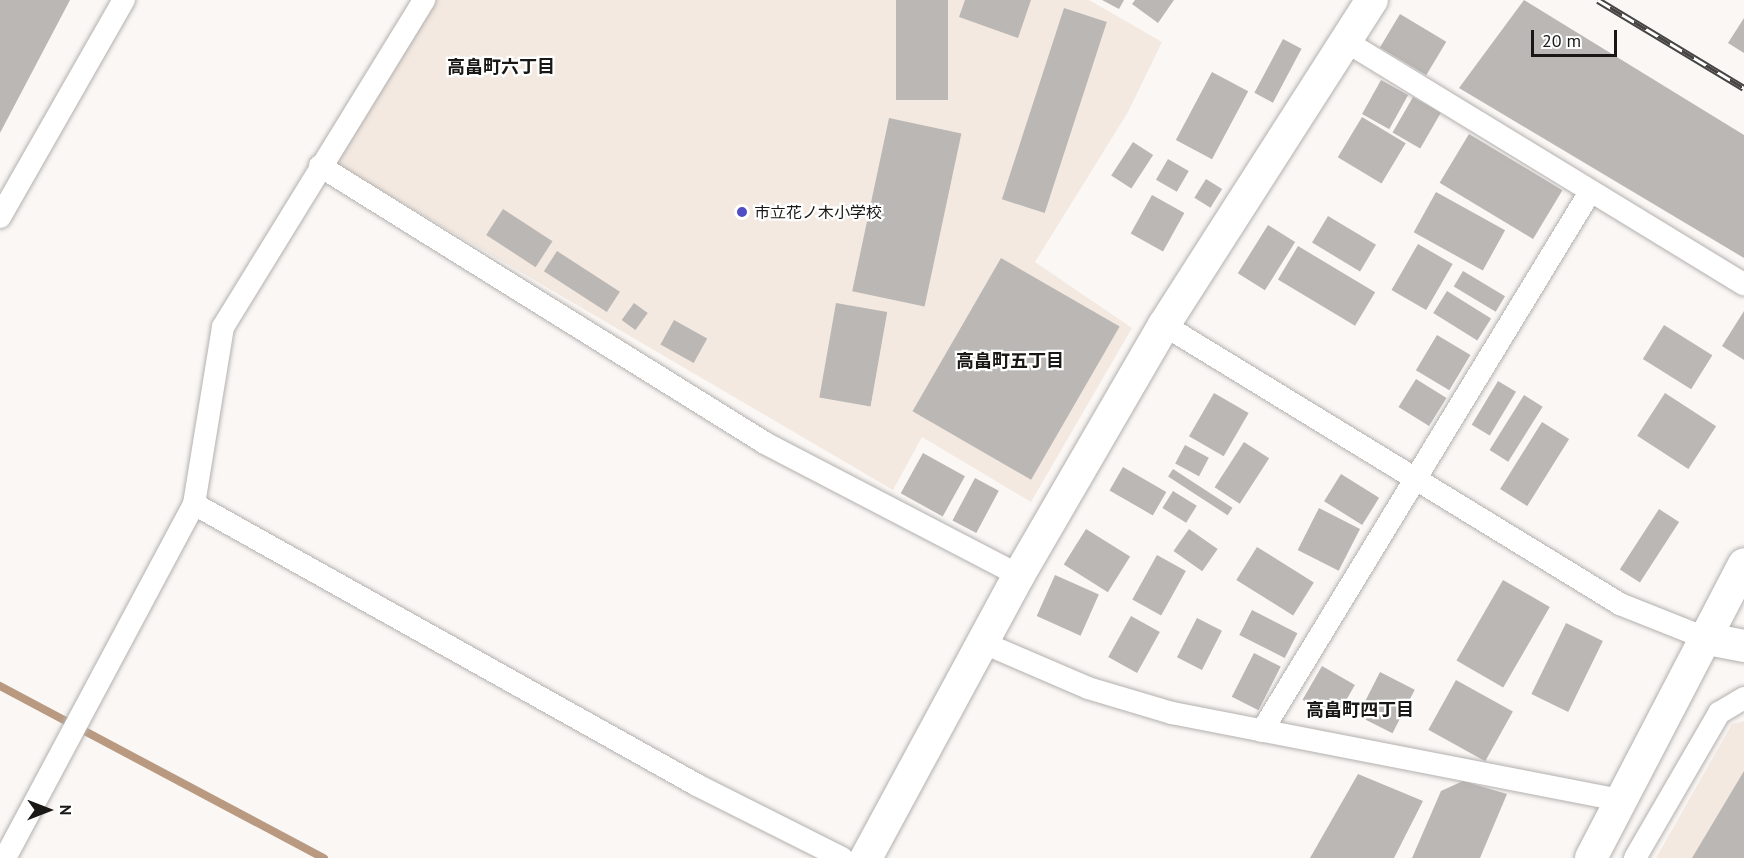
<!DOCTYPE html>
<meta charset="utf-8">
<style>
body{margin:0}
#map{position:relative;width:1744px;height:858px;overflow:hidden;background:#faf7f5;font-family:"PT Sans","Noto Sans JP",sans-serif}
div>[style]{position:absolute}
.built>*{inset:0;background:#f3e9e1}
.stream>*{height:8px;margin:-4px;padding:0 4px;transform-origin:4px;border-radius:4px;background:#b99a80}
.building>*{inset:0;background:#bab7b4;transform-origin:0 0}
.roads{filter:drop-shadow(0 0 2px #b3b0ae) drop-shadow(0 0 2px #b3b0ae)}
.street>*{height:22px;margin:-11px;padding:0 11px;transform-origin:11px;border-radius:11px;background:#fff}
.secondary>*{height:32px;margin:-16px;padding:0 16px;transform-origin:16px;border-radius:16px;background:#fff}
.rail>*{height:7px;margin-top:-3.5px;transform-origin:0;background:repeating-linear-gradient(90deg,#fff 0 14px,#454443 0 28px);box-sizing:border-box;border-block:2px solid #454443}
.dots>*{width:16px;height:16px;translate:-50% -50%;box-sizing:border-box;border:3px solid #fff;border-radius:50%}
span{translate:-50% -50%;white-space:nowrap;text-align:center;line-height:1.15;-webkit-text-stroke:4.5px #fff;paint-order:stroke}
.poi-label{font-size:16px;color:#191817}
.left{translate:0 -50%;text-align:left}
.neighbourhood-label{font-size:18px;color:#191817;font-weight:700}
.north{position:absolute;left:18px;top:780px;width:60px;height:60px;-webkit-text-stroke:4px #fff;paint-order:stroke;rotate:90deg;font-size:16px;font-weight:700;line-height:24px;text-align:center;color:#191817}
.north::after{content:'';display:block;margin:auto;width:21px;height:27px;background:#191817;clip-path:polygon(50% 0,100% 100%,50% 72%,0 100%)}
.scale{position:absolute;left:1531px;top:30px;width:86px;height:27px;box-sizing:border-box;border:3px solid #191817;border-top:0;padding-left:8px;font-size:18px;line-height:21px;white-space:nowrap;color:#191817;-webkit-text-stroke:4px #fff;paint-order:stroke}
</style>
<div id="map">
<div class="built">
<div style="clip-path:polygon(432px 0,1089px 0,1162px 42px,1128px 112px,1035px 262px,1132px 328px,1031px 502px,922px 437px,893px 490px,334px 163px)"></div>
<div style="clip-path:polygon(1744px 721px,1744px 858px,1656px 858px,1732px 724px)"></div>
</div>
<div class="stream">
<div style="left:0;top:686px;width:367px;rotate:28deg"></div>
</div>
<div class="building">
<div style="clip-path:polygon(0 0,70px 0,0 133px)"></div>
<div style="left:896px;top:0;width:52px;height:100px"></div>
<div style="clip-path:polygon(965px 0,1031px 0,1018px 38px,959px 17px)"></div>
<div style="clip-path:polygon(1102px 0,1124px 0,1119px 9px)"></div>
<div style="clip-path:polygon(1135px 0,1174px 0,1158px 23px,1132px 4px)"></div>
<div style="clip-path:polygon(1524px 0,1744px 135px,1744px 258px,1459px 88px)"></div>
<div style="left:1064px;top:8px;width:45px;height:201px;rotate:18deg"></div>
<div style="left:1400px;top:14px;width:54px;height:39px;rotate:31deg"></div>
<div style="clip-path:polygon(1744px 18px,1744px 53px,1728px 43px)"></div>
<div style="left:1283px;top:39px;width:21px;height:61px;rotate:28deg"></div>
<div style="left:1212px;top:72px;width:41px;height:77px;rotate:28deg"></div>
<div style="left:1381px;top:80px;width:31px;height:39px;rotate:29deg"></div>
<div style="left:1413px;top:97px;width:32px;height:41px;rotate:30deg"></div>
<div style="left:1362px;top:117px;width:51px;height:47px;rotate:31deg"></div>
<div style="left:889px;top:118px;width:74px;height:177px;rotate:12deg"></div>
<div style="left:1469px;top:134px;width:109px;height:57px;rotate:31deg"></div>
<div style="left:1133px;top:142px;width:24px;height:40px;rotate:33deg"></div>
<div style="left:1168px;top:159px;width:24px;height:24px;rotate:30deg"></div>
<div style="left:1206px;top:179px;width:19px;height:22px;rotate:32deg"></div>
<div style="left:1436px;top:192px;width:79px;height:46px;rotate:29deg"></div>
<div style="left:1152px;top:195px;width:37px;height:44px;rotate:29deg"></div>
<div style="left:503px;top:209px;width:59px;height:31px;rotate:33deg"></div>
<div style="left:1328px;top:216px;width:56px;height:31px;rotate:31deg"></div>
<div style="left:1268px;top:225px;width:32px;height:57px;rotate:32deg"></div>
<div style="left:1418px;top:244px;width:40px;height:53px;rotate:30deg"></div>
<div style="left:1298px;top:246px;width:90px;height:39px;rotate:31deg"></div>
<div style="left:557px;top:251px;width:75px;height:24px;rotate:33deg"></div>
<div style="left:1001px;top:258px;width:137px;height:177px;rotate:30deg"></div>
<div style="left:1463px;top:271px;width:49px;height:18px;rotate:31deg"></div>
<div style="left:1447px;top:291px;width:52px;height:26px;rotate:32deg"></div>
<div style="left:634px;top:303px;width:17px;height:21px;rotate:36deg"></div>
<div style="left:836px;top:303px;width:52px;height:96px;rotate:10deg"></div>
<div style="clip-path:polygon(1744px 311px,1744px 360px,1722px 346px)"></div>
<div style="left:674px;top:320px;width:38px;height:28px;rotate:29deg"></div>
<div style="left:1664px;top:325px;width:57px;height:40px;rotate:32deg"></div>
<div style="left:1437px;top:335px;width:39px;height:41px;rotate:31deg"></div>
<div style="left:1416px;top:379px;width:36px;height:33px;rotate:32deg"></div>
<div style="left:1498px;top:381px;width:21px;height:51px;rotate:31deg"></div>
<div style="left:1214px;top:393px;width:40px;height:50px;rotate:30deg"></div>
<div style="left:1665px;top:393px;width:61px;height:51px;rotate:33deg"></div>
<div style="left:1524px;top:395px;width:22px;height:65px;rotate:32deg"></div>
<div style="left:1542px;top:422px;width:32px;height:79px;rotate:32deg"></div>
<div style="left:1244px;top:442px;width:30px;height:54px;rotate:33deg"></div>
<div style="left:1185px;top:445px;width:27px;height:21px;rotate:28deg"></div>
<div style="left:923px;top:453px;width:48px;height:46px;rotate:29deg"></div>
<div style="left:1123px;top:467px;width:50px;height:27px;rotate:30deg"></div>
<div style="left:1173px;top:469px;width:71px;height:9px;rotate:33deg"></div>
<div style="left:1341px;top:474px;width:45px;height:32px;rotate:32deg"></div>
<div style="left:975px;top:478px;width:27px;height:48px;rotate:28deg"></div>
<div style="left:1173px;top:491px;width:28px;height:20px;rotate:32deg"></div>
<div style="left:1319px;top:508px;width:46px;height:47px;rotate:27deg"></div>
<div style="left:1659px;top:509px;width:24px;height:72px;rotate:33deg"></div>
<div style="left:1086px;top:529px;width:52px;height:42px;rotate:32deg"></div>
<div style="left:1189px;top:529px;width:35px;height:27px;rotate:35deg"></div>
<div style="left:1257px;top:547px;width:67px;height:39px;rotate:32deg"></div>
<div style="left:1157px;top:555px;width:33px;height:51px;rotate:29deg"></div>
<div style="left:1055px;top:575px;width:48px;height:45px;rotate:24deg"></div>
<div style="left:1503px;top:580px;width:54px;height:93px;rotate:30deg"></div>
<div style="left:1252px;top:610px;width:51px;height:28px;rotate:27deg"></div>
<div style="left:1131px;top:616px;width:33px;height:47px;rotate:29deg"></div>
<div style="left:1197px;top:618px;width:28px;height:44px;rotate:27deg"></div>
<div style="left:1566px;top:623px;width:41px;height:79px;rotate:26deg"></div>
<div style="left:1254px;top:653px;width:30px;height:49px;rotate:27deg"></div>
<div style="left:1322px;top:666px;width:38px;height:39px;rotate:30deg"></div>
<div style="left:1380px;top:672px;width:39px;height:49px;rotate:27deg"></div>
<div style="left:1456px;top:680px;width:65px;height:57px;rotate:29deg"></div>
<div style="clip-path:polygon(1744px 771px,1744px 858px,1692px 858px)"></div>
<div style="clip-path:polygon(1358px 774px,1423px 801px,1394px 858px,1310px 858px)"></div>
<div style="clip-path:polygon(1463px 781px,1507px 794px,1480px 858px,1412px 858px,1441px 791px)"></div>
</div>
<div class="roads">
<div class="street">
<div style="left:1347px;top:42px;width:465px;rotate:31.4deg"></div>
<div style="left:320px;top:166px;width:524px;rotate:31.9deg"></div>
<div style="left:765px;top:443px;width:286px;rotate:27.5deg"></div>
<div style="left:0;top:217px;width:250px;rotate:-60.3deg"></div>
<div style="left:1164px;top:325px;width:535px;rotate:31.46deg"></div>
<div style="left:1620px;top:604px;width:95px;rotate:21.7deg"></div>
<div style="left:194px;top:504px;width:576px;rotate:29.19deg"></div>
<div style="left:697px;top:785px;width:162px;rotate:26.7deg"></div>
<div style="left:986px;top:644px;width:111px;rotate:23.3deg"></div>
<div style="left:1088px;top:688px;width:88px;rotate:16.6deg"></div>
<div style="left:1172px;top:713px;width:460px;rotate:11deg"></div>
<div style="left:1262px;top:731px;width:631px;rotate:-58.68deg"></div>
<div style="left:5px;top:858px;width:401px;rotate:-61.9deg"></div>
<div style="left:194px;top:504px;width:179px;rotate:-80.7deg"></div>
<div style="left:223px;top:327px;width:384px;rotate:-58.4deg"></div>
<div style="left:1635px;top:858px;width:168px;rotate:-59.9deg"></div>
<div style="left:1719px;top:713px;width:29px;rotate:-31deg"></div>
</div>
<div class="secondary">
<div style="left:1708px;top:639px;width:37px;rotate:11deg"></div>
<div style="left:866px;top:858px;width:322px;rotate:-61.6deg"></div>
<div style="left:1019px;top:575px;width:289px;rotate:-59.9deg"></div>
<div style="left:1164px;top:325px;width:386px;rotate:-57.4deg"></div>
<div style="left:1591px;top:858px;width:331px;rotate:-62.5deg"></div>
</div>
</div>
<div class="rail">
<div style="left:1598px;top:0;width:170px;rotate:31.1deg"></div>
</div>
<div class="dots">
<div style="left:742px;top:212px;background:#4f4ec4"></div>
</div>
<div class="poi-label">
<span class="left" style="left:754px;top:212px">市立花ノ木小学校</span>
</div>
<div class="neighbourhood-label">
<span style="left:501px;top:67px">高畠町六丁目</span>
<span style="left:1010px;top:361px">高畠町五丁目</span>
<span style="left:1360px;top:710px">高畠町四丁目</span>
</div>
<div class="north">N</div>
<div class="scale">20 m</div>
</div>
